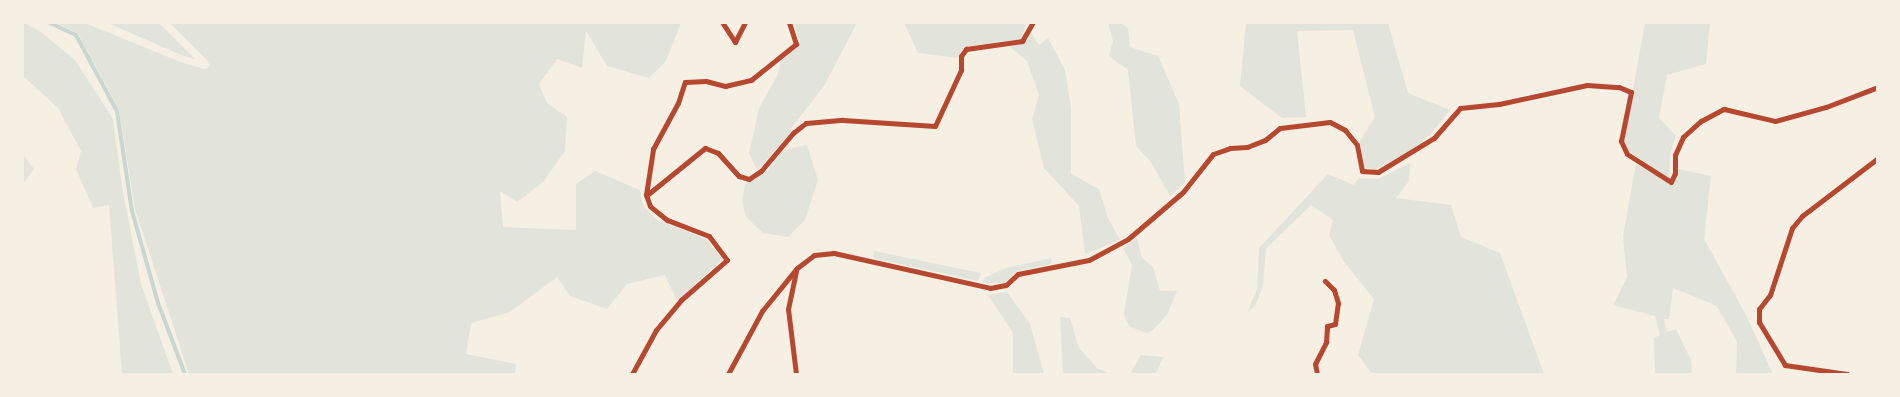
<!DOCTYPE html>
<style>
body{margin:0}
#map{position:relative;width:1900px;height:397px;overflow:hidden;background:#f6efe4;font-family:"Playfair Display",serif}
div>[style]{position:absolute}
.green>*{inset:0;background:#e2e4dc}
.stream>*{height:4px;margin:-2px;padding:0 2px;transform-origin:2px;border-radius:2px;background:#c9d6d2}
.minor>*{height:5px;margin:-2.5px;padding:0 2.5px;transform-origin:2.5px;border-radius:2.5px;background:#b5482f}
span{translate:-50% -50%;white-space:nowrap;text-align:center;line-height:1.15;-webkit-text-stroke:4px #f6efe4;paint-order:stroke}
.frame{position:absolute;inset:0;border:24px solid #f6efe4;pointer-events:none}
</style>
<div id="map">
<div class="green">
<div style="clip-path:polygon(23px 22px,42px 33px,75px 60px,113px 119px,122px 187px,141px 284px,173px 374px,122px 374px,109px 205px,93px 208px,76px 169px,81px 151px,58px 108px,23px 76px)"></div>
<div style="clip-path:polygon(56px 23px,85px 23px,183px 63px,205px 69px,210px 66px,207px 60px,170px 23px,681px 23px,666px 61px,649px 78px,607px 66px,586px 31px,582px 68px,557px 59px,539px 84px,547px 103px,567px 117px,565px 151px,543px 182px,517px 202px,500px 191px,503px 227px,576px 230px,576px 184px,595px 171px,640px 190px,643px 206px,657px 220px,706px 239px,722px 259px,677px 301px,665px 275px,627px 284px,607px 309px,570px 296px,557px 277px,510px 312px,471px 323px,466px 354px,516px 364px,515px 374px,189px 374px,135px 209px,119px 110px,78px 33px)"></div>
<div style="clip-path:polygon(108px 23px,159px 23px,195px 59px,181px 55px)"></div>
<div style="clip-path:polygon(794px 23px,857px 23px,824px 86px,792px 127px,789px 136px,757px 170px,749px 153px,759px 108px,777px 76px,781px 61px,800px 44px)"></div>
<div style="clip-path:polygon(904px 23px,1027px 23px,1020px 41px,965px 46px,957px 58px,918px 53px)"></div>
<div style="clip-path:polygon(1108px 23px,1121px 23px,1128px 28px,1130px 47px,1158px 56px,1179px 104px,1185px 183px,1170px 196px,1151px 162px,1136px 146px,1128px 70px,1109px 56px,1113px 41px)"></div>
<div style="clip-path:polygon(1246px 23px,1388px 23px,1408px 93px,1450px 110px,1430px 135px,1410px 151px,1376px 169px,1365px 168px,1360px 141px,1375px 117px,1353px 30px,1297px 31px,1306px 117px,1282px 118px,1240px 86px)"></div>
<div style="clip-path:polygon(1645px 23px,1710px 23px,1706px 64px,1667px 75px,1659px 118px,1676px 136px,1670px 154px,1669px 179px,1629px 151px,1624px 139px)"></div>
<div style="clip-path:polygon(1029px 30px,1039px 45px,1048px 38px,1065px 70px,1071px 108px,1071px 174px,1099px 189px,1108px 218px,1120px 240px,1085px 254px,1079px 206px,1044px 168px,1032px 119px,1039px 95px,1027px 61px,1010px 47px,1025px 43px)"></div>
<div style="clip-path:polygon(807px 145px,818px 180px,805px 220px,788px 237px,763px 233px,746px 217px,742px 200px,746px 182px,768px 171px,783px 150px)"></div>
<div style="clip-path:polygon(22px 153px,34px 169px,23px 184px,22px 184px)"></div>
<div style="clip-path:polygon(1410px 163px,1409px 181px,1396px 198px,1451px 205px,1461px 237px,1500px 253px,1544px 374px,1372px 374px,1358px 355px,1374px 299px,1344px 262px,1329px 235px,1333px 220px,1311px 205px,1266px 249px,1263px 286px,1255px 306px,1248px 311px,1257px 289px,1259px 248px,1328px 174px,1354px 185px,1359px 178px,1378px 179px)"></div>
<div style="clip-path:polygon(1636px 164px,1673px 185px,1679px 169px,1711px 176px,1704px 239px,1745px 313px,1773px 374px,1736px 374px,1737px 342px,1717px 306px,1673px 288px,1669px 319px,1664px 319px,1667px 332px,1676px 329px,1691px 360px,1692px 374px,1655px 374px,1654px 338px,1660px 335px,1655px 316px,1613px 305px,1627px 277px,1623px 236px)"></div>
<div style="clip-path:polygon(1137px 238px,1142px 258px,1153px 267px,1160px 291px,1177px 291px,1167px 315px,1152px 331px,1146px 333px,1129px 326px,1124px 314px,1132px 265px,1123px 248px)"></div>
<div style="clip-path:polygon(874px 251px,981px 273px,978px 281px,873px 258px)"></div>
<div style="clip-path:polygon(1052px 258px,1051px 264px,1017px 271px,1004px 283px,982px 283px,984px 278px,1006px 268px)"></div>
<div style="clip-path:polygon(1007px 292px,1030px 324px,1044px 374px,1013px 374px,1013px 333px,988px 295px)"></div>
<div style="clip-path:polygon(1060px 317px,1070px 318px,1079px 348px,1097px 368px,1111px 374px,1063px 374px)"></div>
<div style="clip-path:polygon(1141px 355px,1163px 357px,1156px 374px,1130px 374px)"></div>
</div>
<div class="stream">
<div style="left:48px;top:22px;width:31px;rotate:25deg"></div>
<div style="left:76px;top:35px;width:86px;rotate:61.7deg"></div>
<div style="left:117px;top:111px;width:101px;rotate:81.5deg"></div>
<div style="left:132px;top:211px;width:96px;rotate:74.2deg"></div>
<div style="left:158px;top:303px;width:76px;rotate:69.2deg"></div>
</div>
<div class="minor">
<div style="left:722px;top:22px;width:24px;rotate:57deg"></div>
<div style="left:735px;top:42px;width:22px;rotate:-63deg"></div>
<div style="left:647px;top:195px;width:75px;rotate:-39deg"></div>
<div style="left:705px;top:148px;width:14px;rotate:21deg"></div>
<div style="left:718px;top:153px;width:31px;rotate:48deg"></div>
<div style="left:739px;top:176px;width:10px;rotate:17deg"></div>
<div style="left:749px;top:179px;width:14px;rotate:-34deg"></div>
<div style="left:761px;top:171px;width:50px;rotate:-49.9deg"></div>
<div style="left:793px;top:133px;width:16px;rotate:-38deg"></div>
<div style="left:806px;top:123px;width:37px;rotate:-5deg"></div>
<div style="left:843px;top:120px;width:92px;rotate:3.7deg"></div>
<div style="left:935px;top:126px;width:62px;rotate:-65.1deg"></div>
<div style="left:961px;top:70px;width:14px;rotate:-90deg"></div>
<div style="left:961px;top:56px;width:9px;rotate:-54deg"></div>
<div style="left:966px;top:49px;width:57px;rotate:-8.1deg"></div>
<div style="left:1022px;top:41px;width:22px;rotate:-60deg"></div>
<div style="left:632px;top:374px;width:50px;rotate:-61.4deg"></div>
<div style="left:656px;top:330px;width:39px;rotate:-50deg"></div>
<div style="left:681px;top:300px;width:61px;rotate:-41deg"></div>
<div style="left:727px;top:260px;width:30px;rotate:-127deg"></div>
<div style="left:709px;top:236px;width:45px;rotate:-159.1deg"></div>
<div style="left:667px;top:220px;width:22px;rotate:-141deg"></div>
<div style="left:650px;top:206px;width:12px;rotate:-110deg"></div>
<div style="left:646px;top:195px;width:47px;rotate:-81.3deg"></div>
<div style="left:653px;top:149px;width:52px;rotate:-61.5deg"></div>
<div style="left:678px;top:103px;width:22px;rotate:-72deg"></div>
<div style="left:685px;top:82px;width:21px;rotate:-3deg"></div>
<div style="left:706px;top:81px;width:20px;rotate:15deg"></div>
<div style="left:725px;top:86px;width:27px;rotate:-13deg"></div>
<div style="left:751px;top:80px;width:58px;rotate:-38.7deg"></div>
<div style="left:796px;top:44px;width:23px;rotate:-108deg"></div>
<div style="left:728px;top:374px;width:72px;rotate:-61.6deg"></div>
<div style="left:762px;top:311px;width:55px;rotate:-50.9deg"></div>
<div style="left:797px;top:268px;width:21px;rotate:-37deg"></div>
<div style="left:814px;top:255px;width:20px;rotate:-6deg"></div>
<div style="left:834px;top:253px;width:160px;rotate:12.6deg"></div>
<div style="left:990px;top:288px;width:16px;rotate:-11deg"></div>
<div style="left:1006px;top:285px;width:16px;rotate:-43deg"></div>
<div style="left:1018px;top:274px;width:72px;rotate:-11.2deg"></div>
<div style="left:1089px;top:260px;width:44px;rotate:-28.3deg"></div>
<div style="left:1128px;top:239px;width:72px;rotate:-40.5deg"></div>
<div style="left:1183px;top:192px;width:48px;rotate:-51.7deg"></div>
<div style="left:1213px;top:154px;width:18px;rotate:-19deg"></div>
<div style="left:1230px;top:148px;width:17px;rotate:-3deg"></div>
<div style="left:1247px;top:147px;width:19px;rotate:-21deg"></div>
<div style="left:1265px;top:140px;width:19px;rotate:-39deg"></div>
<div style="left:1280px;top:128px;width:50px;rotate:-6.8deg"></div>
<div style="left:1330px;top:122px;width:17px;rotate:28deg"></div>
<div style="left:1345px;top:130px;width:19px;rotate:51deg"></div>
<div style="left:1357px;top:145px;width:26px;rotate:79deg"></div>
<div style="left:1362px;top:171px;width:16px;rotate:4deg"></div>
<div style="left:1378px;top:172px;width:66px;rotate:-31.3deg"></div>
<div style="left:1434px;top:138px;width:40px;rotate:-49deg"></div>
<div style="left:1460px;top:108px;width:39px;rotate:-6deg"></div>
<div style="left:1499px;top:104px;width:90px;rotate:-12.2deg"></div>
<div style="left:1587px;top:85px;width:32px;rotate:4deg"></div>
<div style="left:1619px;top:87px;width:13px;rotate:23deg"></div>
<div style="left:1631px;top:92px;width:50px;rotate:101.5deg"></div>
<div style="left:1621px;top:141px;width:14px;rotate:65deg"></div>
<div style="left:1627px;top:154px;width:52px;rotate:32.5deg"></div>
<div style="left:1671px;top:182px;width:10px;rotate:-66deg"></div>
<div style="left:1675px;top:173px;width:18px;rotate:-90deg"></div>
<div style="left:1675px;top:155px;width:20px;rotate:-66deg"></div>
<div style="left:1683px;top:137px;width:24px;rotate:-42deg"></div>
<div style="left:1701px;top:121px;width:26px;rotate:-28deg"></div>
<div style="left:1724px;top:109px;width:52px;rotate:13.2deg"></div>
<div style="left:1775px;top:121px;width:53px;rotate:-15.4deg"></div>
<div style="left:1826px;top:107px;width:56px;rotate:-21deg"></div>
<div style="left:796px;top:374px;width:65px;rotate:-97deg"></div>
<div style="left:788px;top:309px;width:39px;rotate:-78deg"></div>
<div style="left:1317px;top:374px;width:10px;rotate:-101deg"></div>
<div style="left:1315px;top:364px;width:25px;rotate:-63deg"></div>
<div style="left:1326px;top:342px;width:16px;rotate:-86deg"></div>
<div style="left:1327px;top:326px;width:8px;rotate:-14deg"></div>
<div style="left:1335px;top:324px;width:21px;rotate:-82deg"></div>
<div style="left:1338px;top:303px;width:14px;rotate:-107deg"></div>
<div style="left:1334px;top:290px;width:13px;rotate:-135deg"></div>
<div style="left:1847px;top:374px;width:63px;rotate:-171.7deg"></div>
<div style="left:1785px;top:365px;width:50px;rotate:-121.2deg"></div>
<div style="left:1759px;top:322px;width:13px;rotate:-90deg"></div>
<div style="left:1759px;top:309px;width:18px;rotate:-52deg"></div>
<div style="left:1770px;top:295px;width:71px;rotate:-71.8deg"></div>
<div style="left:1792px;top:228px;width:16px;rotate:-50deg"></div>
<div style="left:1802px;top:216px;width:96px;rotate:-37.3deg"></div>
</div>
<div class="frame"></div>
</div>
